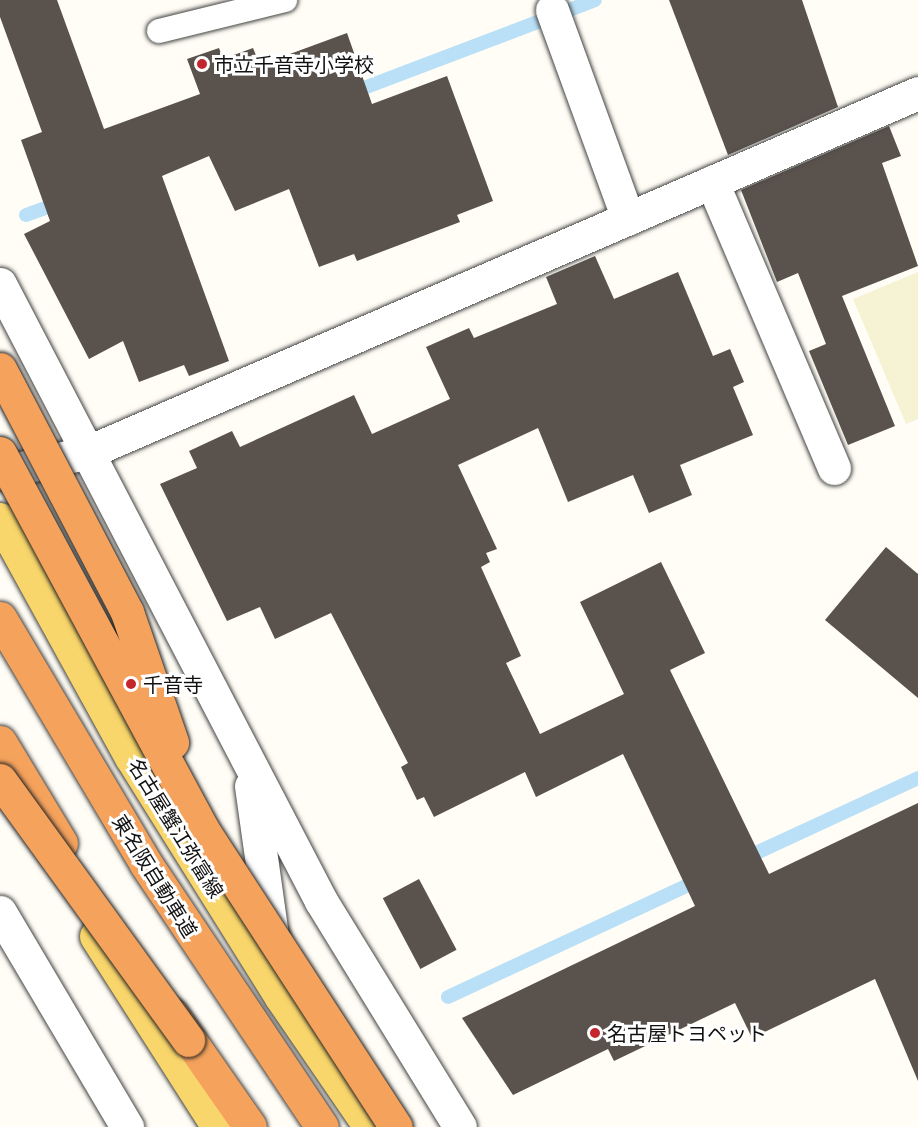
<!DOCTYPE html>
<meta charset="utf-8">
<style>
body{margin:0}
#map{position:relative;width:918px;height:1127px;overflow:hidden;background:#fffdf5;font-family:"IBM Plex Serif","Noto Sans JP",serif}
div>[style]{position:absolute}
.farmland>*{inset:0;background:#f6f3d4}
.stream>*{height:14px;margin:-7px;padding:0 7px;transform-origin:7px;border-radius:7px;background:#b9e0f7}
.building>*{inset:0;background:#5a524d;transform-origin:0 0}
.roads{filter:drop-shadow(0 0 2px #444) drop-shadow(0 0 2px #444)}
.service>*{height:24px;margin:-12px;padding:0 12px;transform-origin:12px;border-radius:12px;background:#fff}
.minor>*{height:33px;margin:-16.5px;padding:0 16.5px;transform-origin:16.5px;border-radius:16.5px;background:#fff}
.primary>*{height:33px;margin:-16.5px;padding:0 16.5px;transform-origin:16.5px;border-radius:16.5px;background:#f9d66b}
.motorway>*{height:33px;margin:-16.5px;padding:0 16.5px;transform-origin:16.5px;border-radius:16.5px;background:#f5a25d}
.bridges{filter:drop-shadow(0 0 2px #222) drop-shadow(0 0 2px #222)}
.motorway-bridge>*{height:33px;margin:-16.5px;padding:0 16.5px;transform-origin:16.5px;border-radius:16.5px;background:#f5a25d}
.dots>*{width:16px;height:16px;translate:-50% -50%;box-sizing:border-box;border:3px solid #fff;border-radius:50%}
span{translate:-50% -50%;white-space:nowrap;text-align:center;line-height:1.15;-webkit-text-stroke:6px #fff;paint-order:stroke}
.poi-label{font-size:20px;color:#111}
.left{translate:0 -50%;text-align:left}
.street-label{font-size:20px;color:#111}
</style>
<div id="map">
<div class="farmland">
<div style="clip-path:polygon(918px 272px,918px 419px,906px 424px,853px 299px)"></div>
</div>
<div class="stream">
<div style="left:348px;top:94px;width:264px;rotate:-20.8deg"></div>
<div style="left:26px;top:215px;width:37px;rotate:-20deg"></div>
<div style="left:743px;top:859px;width:193px;rotate:-24.8deg"></div>
<div style="left:448px;top:997px;width:279px;rotate:-25deg"></div>
</div>
<div class="building">
<div style="clip-path:polygon(0 0,57px 0,104px 129px,200px 94px,187px 59px,219px 48px,223px 59px,253px 48px,260px 65px,347px 33px,372px 104px,447px 76px,493px 201px,457px 215px,460px 222px,357px 261px,354px 254px,319px 267px,289px 189px,235px 211px,209px 156px,162px 176px,229px 361px,189px 376px,184px 365px,139px 382px,123px 341px,89px 359px,24px 234px,50px 221px,21px 140px,42px 132px,0 17px)"></div>
<div style="clip-path:polygon(669px 0,802px 0,838px 107px,728px 155px)"></div>
<div style="clip-path:polygon(889px 126px,901px 156px,882px 163px,918px 266px,842px 296px,895px 426px,848px 445px,809px 351px,826px 344px,798px 273px,777px 282px,741px 190px)"></div>
<div style="clip-path:polygon(595px 256px,614px 299px,678px 272px,713px 356px,730px 349px,744px 382px,733px 387px,753px 435px,680px 465px,692px 495px,649px 513px,633px 475px,568px 502px,538px 428px,458px 465px,497px 549px,486px 553px,490px 562px,481px 567px,521px 656px,506px 663px,540px 734px,624px 694px,580px 602px,661px 562px,705px 653px,670px 670px,769px 874px,918px 803px,918px 1081px,875px 979px,752px 1038px,735px 1003px,614px 1061px,608px 1049px,513px 1095px,462px 1018px,695px 906px,623px 754px,536px 797px,525px 772px,434px 817px,424px 797px,417px 800px,401px 767px,408px 763px,331px 613px,275px 639px,260px 607px,227px 621px,160px 484px,197px 468px,189px 451px,232px 431px,240px 447px,354px 395px,372px 434px,450px 399px,426px 347px,469px 328px,474px 338px,557px 304px,546px 277px)"></div>
<div style="clip-path:polygon(886px 547px,918px 574px,918px 698px,825px 620px)"></div>
<div style="left:419px;top:879px;width:80px;height:41px;rotate:62deg"></div>
</div>
<div class="roads">
<div class="service">
<div style="left:159px;top:31px;width:130px;rotate:-13.8deg"></div>
</div>
<div class="minor">
<div style="left:552px;top:10px;width:222px;rotate:70deg"></div>
<div style="left:712px;top:182px;width:311px;rotate:66.9deg"></div>
<div style="left:0;top:284px;width:696px;rotate:62.51deg"></div>
<div style="left:321px;top:901px;width:265px;rotate:58.4deg"></div>
<div style="left:0;top:473px;width:90px;rotate:-13.4deg"></div>
<div style="left:88px;top:452px;width:904px;rotate:-23.39deg"></div>
<div style="left:251px;top:786px;width:159px;rotate:82deg"></div>
<div style="left:0;top:912px;width:250px;rotate:59.4deg"></div>
</div>
<div class="primary">
<div style="left:0;top:519px;width:272px;rotate:61.2deg"></div>
<div style="left:131px;top:757px;width:283px;rotate:58deg"></div>
<div style="left:281px;top:997px;width:158px;rotate:55.6deg"></div>
<div style="left:96px;top:936px;width:227px;rotate:57.4deg"></div>
</div>
<div class="motorway">
<div style="left:0;top:618px;width:286px;rotate:59.3deg"></div>
<div style="left:146px;top:864px;width:316px;rotate:56.2deg"></div>
<div style="left:0;top:742px;width:118px;rotate:58.9deg"></div>
<div style="left:172px;top:1015px;width:136px;rotate:55.1deg"></div>
</div>
</div>
<div class="bridges">
<div class="motorway-bridge">
<div style="left:0;top:369px;width:274px;rotate:62.4deg"></div>
<div style="left:127px;top:612px;width:138px;rotate:70.9deg"></div>
<div style="left:0;top:453px;width:428px;rotate:61.7deg"></div>
<div style="left:203px;top:830px;width:354px;rotate:57deg"></div>
<div style="left:0;top:780px;width:321px;rotate:54.1deg"></div>
</div>
</div>
<div class="dots">
<div style="left:202px;top:64px;background:#c4262e"></div>
<div style="left:131px;top:684px;background:#c4262e"></div>
<div style="left:595px;top:1033px;background:#c4262e"></div>
</div>
<div class="poi-label">
<span class="left" style="left:214px;top:64px">市立千音寺小学校</span>
<span class="left" style="left:143px;top:684px">千音寺</span>
<span class="left" style="left:607px;top:1033px">名古屋トヨペット</span>
</div>
<div class="street-label">
<span style="left:176px;top:828px;rotate:58deg">名古屋蟹江弥富線</span>
<span style="left:155px;top:876px;rotate:58deg">東名阪自動車道</span>
</div>
</div>
